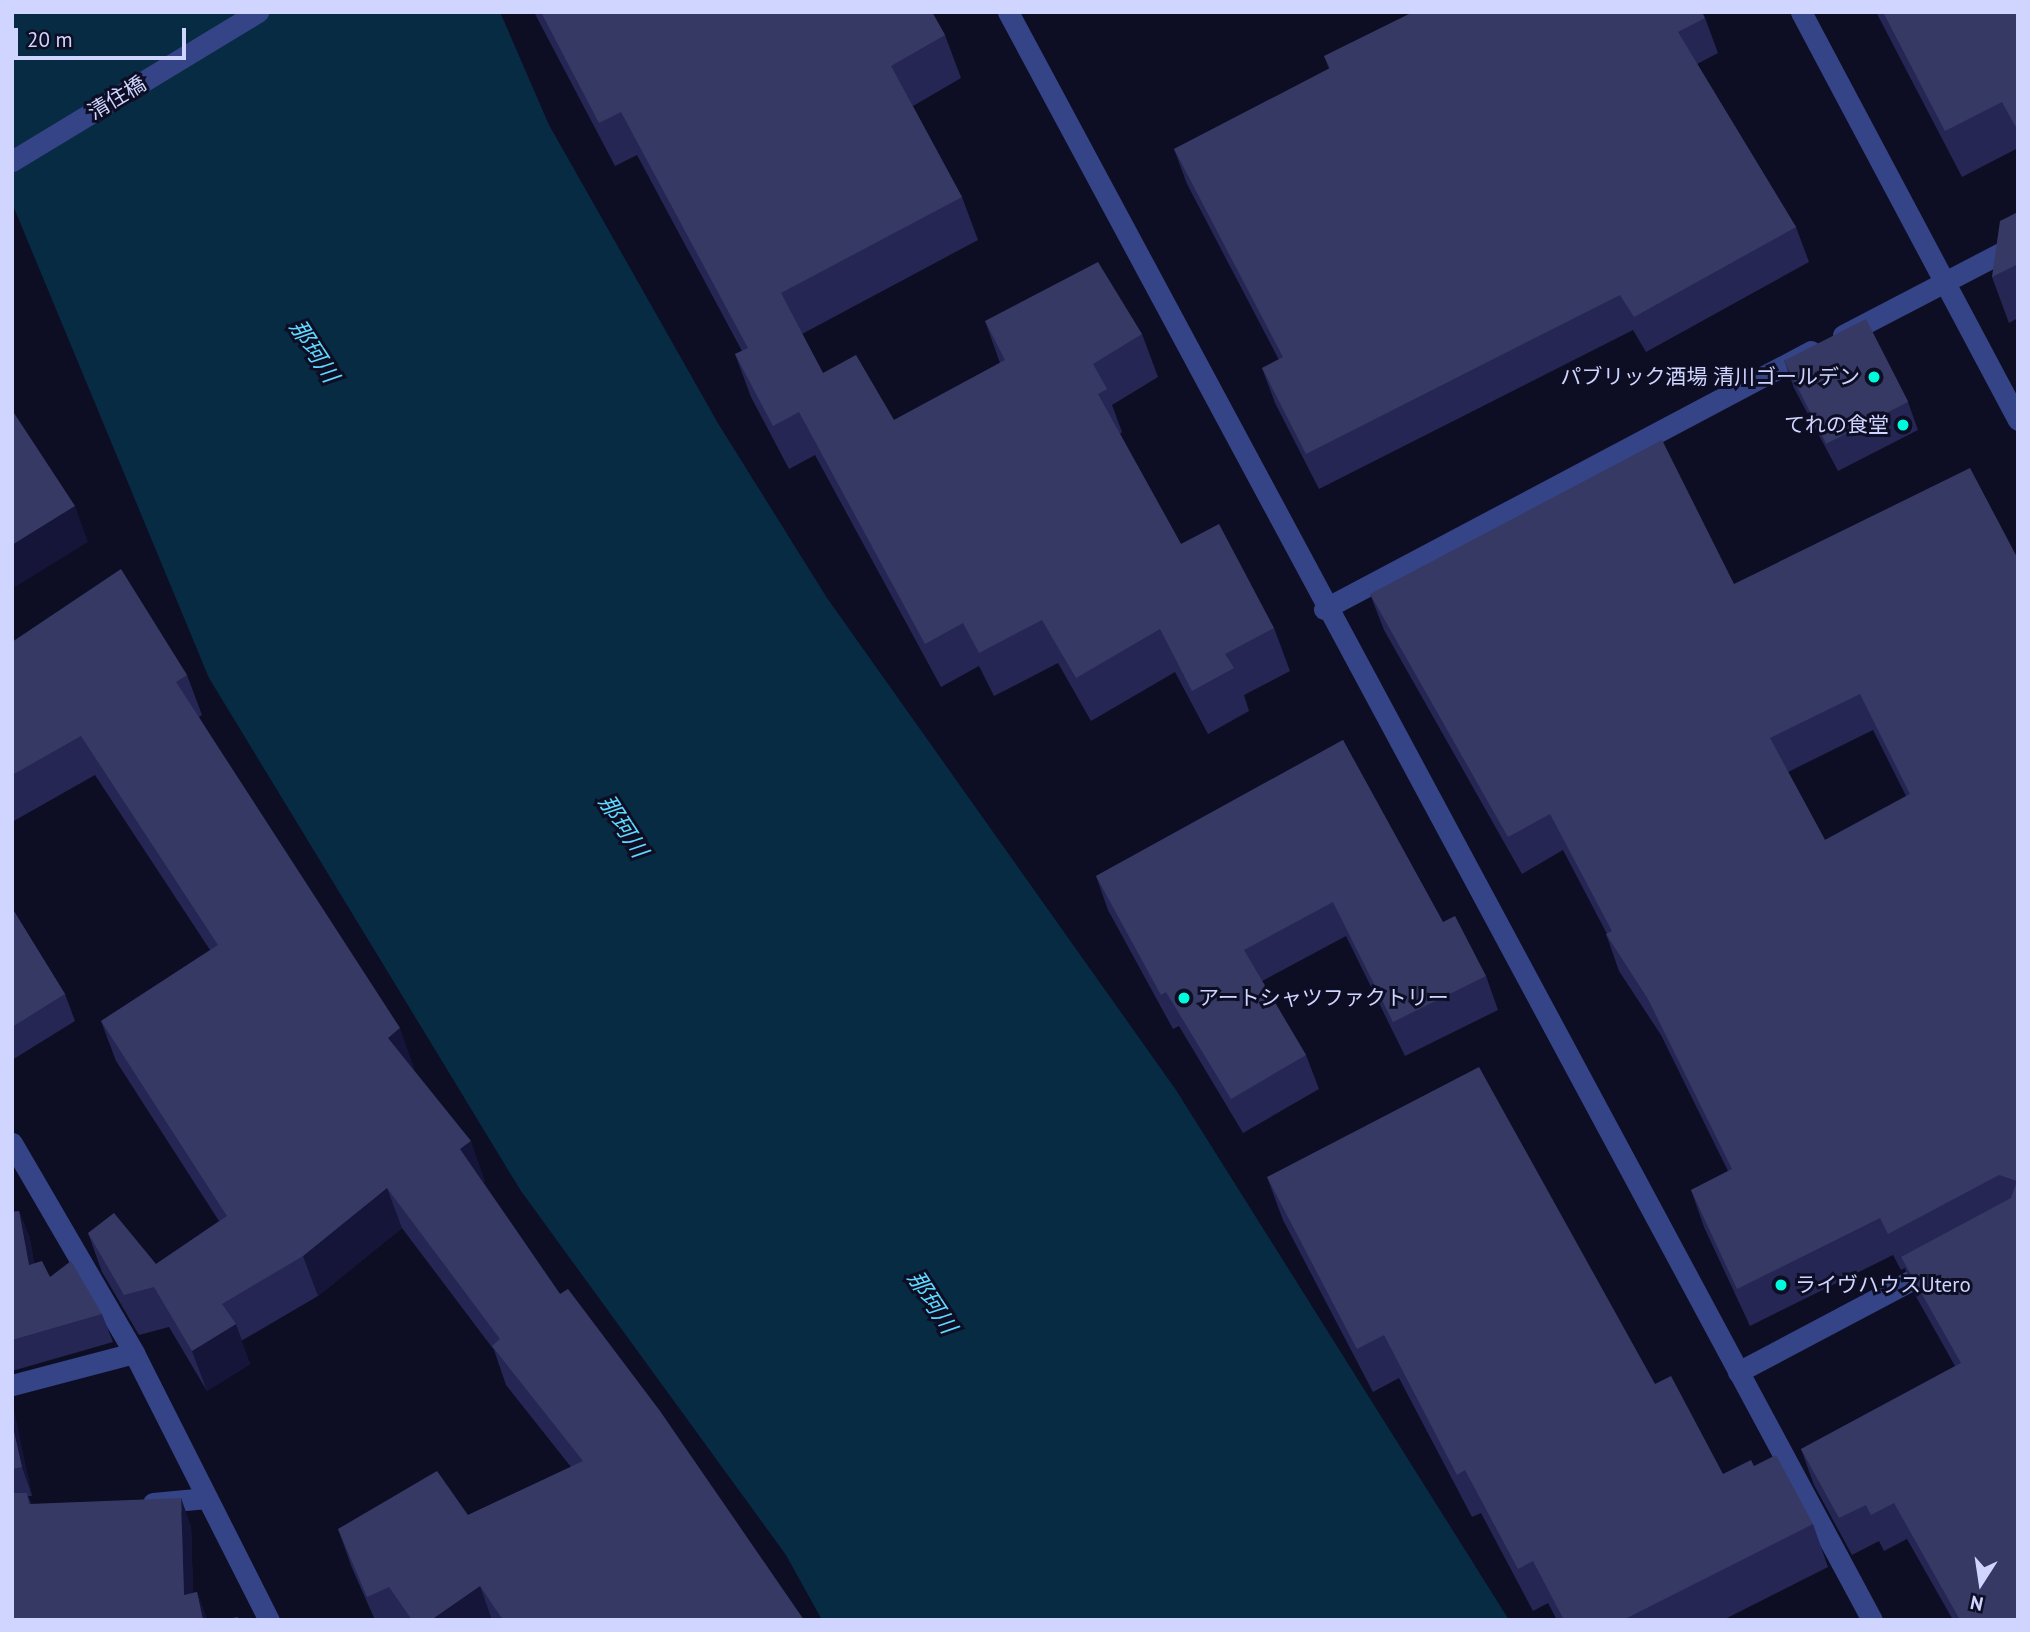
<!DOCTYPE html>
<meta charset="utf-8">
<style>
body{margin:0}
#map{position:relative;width:2030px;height:1632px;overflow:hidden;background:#0d0e24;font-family:"PT Sans","Noto Sans JP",sans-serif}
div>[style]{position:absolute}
.water>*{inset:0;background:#072b43}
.minor>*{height:21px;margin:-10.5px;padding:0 10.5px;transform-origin:10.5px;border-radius:10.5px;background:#354486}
.wall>*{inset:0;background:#252653}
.shaded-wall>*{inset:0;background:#141538}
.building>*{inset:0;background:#373965;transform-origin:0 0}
.dots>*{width:19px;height:19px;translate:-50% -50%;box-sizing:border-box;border:4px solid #0d0e24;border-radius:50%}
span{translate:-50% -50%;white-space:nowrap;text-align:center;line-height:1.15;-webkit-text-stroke:6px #0d0e24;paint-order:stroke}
.street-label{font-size:21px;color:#d0d5ff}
.poi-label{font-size:21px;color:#d0d5ff}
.right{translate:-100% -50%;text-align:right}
.left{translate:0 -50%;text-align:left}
.water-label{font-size:23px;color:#5ed9ff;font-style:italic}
.frame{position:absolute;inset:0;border:14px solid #d0d5ff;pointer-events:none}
.north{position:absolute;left:1946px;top:1548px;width:70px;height:70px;-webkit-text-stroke:5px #0d0e24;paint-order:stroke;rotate:192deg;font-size:19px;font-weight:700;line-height:28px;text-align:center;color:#d0d5ff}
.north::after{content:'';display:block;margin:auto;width:24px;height:32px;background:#d0d5ff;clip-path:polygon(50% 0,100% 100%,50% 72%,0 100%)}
.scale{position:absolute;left:14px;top:28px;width:172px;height:32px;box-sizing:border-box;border:4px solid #d0d5ff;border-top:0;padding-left:9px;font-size:21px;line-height:24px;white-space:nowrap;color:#d0d5ff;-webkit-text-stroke:5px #0d0e24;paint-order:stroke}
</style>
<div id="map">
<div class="water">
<div style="clip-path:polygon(12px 12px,500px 12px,549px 125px,719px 425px,827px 598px,1176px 1090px,1509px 1620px,822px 1620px,786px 1555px,521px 1191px,209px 678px,12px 203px)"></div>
</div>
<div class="minor">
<div style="left:1008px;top:12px;width:1825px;rotate:61.75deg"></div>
<div style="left:1801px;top:12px;width:462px;rotate:62deg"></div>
<div style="left:12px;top:161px;width:288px;rotate:-31.2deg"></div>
<div style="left:1843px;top:335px;width:197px;rotate:-27.5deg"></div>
<div style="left:1324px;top:609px;width:551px;rotate:-27.91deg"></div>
<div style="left:12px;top:1143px;width:243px;rotate:59.8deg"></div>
<div style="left:134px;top:1353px;width:299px;rotate:63.2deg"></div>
<div style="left:1738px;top:1372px;width:224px;rotate:-27.9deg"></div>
<div style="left:12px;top:1385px;width:126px;rotate:-14.7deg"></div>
<div style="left:153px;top:1503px;width:54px;rotate:-5.3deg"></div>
</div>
<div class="wall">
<div style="clip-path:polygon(534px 12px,932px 12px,945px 35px,961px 78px,913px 106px,962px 197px,978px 240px,802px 334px,823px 373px,894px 420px,1000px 363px,985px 321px,1142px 334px,1158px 377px,1112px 405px,1122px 432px,1120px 434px,1181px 544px,1274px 628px,1290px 671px,1244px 695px,1249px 711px,1208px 734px,1175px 672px,1091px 721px,1058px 663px,994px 696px,979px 666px,941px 687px,815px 455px,789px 469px,751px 397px,735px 354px,742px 351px,637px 155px,615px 166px)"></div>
<div style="clip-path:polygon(1876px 12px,2018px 12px,2018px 148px,1962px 177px)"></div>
<div style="clip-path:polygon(1705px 18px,1718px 53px,1697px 64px,1796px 227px,1809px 262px,1646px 352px,1633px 330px,1319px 489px,1275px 403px,1262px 368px,1279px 360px,1187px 184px,1174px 149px,1329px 69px,1324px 56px)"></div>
<div style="clip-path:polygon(2018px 212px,2018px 318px,2009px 323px,1992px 277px)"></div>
<div style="clip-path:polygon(1784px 360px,1908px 402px,1918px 430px,1838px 471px,1794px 388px)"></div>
<div style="clip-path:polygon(evenodd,2018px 559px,2018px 1620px,1953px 1620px,1907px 1539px,1884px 1551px,1879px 1541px,1852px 1555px,1814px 1485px,1801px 1449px,1955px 1366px,1914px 1293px,1905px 1268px,1901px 1270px,1893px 1255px,1750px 1326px,1704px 1227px,1691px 1190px,1728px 1171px,1661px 1035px,1619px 971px,1606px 934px,1607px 934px,1563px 850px,1522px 874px,1384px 630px,1370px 594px,1734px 584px,2018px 559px,1873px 730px,1906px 796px,1825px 840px,1788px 772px,1873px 730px)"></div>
<div style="clip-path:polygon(12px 642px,187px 675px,202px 715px,199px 717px,414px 1068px,413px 1069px,485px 1181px,483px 1182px,560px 1294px,804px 1620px,375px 1620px,352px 1568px,338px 1529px,468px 1515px,571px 1467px,506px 1385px,494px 1350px,402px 1228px,318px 1296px,241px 1341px,250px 1364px,207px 1391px,169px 1327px,139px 1335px,102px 1272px,88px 1233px,156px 1264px,219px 1221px,116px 1061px,101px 1021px,210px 950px,95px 775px,12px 822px)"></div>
<div style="clip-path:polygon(1343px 740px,1443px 922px,1486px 976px,1498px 1010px,1405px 1056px,1346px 936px,1262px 981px,1306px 1055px,1319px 1089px,1243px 1133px,1179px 1026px,1173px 1029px,1108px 910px,1096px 876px)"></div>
<div style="clip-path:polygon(12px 908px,65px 994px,75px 1021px,12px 1060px)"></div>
<div style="clip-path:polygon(1267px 1177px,1655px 1384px,1723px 1474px,1754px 1466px,1813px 1524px,1828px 1567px,1723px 1620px,1557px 1620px,1548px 1603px,1533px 1611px,1481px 1513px,1472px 1517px,1399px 1378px,1373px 1392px,1283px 1220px)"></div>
<div style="clip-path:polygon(19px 1211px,30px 1239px,34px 1263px,50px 1277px,102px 1314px,113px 1342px,12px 1371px,12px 1212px)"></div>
<div style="clip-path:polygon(12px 1403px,32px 1496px,28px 1496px,31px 1504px,191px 1526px,193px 1593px,197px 1592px,207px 1620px,12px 1620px)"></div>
</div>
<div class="shaded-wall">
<div style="clip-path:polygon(75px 506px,88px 542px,15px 587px,12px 578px,12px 545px)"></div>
<div style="clip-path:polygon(400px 1028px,414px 1068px,402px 1077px,388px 1038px)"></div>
<div style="clip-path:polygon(471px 1141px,485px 1181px,475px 1189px,460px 1149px)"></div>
<div style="clip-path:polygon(387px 1188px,402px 1228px,318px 1296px,303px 1256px)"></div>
<div style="clip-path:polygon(19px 1211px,30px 1239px,39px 1293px,29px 1265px)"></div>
<div style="clip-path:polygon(236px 1324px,250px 1364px,207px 1391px,192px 1351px)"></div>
<div style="clip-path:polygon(12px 1403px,13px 1405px,32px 1496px,22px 1467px,12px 1423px)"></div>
<div style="clip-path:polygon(181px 1498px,191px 1526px,194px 1620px,184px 1595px)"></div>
<div style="clip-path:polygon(480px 1586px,492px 1620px,431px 1620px)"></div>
<div style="clip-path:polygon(197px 1592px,207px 1620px,203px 1620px)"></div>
</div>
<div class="building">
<div style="clip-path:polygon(541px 12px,932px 12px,945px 35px,891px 66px,962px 197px,781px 293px,823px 373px,856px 355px,894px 420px,1005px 360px,985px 321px,1098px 262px,1142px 334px,1093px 364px,1107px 389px,1098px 394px,1181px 544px,1219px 524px,1274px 628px,1225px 654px,1234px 668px,1192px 691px,1160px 629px,1076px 678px,1042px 620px,979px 653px,963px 623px,925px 644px,799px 412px,773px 426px,735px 354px,748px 348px,621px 112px,599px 123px)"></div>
<div style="clip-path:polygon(1413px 12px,1702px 12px,1705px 18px,1678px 32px,1796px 227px,1634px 317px,1620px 295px,1306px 454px,1262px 368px,1283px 357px,1174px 149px,1330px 68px,1324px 56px)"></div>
<div style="clip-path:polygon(1883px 12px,2018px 12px,2018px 131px,2002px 102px,1945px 131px)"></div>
<div style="clip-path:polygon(2018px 212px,2018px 264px,1992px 277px,2000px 221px)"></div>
<div style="left:1866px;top:319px;width:93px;height:92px;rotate:63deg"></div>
<div style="clip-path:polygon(12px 410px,75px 506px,12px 545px)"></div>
<div style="clip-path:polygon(evenodd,1662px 440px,1734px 584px,1970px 468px,2018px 559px,2018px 1620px,1960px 1620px,1894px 1503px,1871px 1515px,1866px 1505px,1839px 1518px,1801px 1449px,1961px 1363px,1901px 1257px,2011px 1198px,2017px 1181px,1999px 1175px,1888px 1234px,1880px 1218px,1737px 1289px,1691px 1190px,1732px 1169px,1648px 999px,1606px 934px,1612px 931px,1550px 814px,1508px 837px,1370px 594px,1662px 440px,1860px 694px,1910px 794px,1825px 840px,1770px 738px,1860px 694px)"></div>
<div style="clip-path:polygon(121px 569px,187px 675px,176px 682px,400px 1028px,388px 1038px,471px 1141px,460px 1149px,560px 1294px,568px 1289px,660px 1411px,804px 1620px,503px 1620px,480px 1586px,431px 1620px,412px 1620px,389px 1587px,367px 1597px,338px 1529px,437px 1471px,468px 1515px,583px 1461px,492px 1346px,500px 1339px,387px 1188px,303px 1256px,222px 1304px,236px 1324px,192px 1351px,154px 1287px,124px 1295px,88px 1233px,114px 1213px,156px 1264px,227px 1216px,101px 1021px,218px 945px,81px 736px,12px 775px,12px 642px)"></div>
<div style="clip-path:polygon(1343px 740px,1443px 922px,1455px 916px,1486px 976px,1393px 1022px,1333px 902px,1244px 950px,1306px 1055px,1231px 1099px,1166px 992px,1161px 995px,1096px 876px)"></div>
<div style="clip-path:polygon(12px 908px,65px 994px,12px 1027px)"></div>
<div style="clip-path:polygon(1479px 1067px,1655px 1384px,1671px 1376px,1723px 1474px,1751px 1460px,1754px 1466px,1776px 1455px,1813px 1524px,1623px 1620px,1564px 1620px,1533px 1561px,1518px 1569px,1465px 1470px,1457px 1475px,1384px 1335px,1357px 1349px,1267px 1177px)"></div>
<div style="clip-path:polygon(19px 1211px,29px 1265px,42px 1261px,50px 1277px,71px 1261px,102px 1314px,12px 1340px,12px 1212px)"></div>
<div style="clip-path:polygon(12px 1423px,22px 1467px,12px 1469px)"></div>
<div style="clip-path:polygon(12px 1493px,27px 1493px,29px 1504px,181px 1498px,184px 1595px,197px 1592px,203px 1620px,12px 1620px)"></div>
<div style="clip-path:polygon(238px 1617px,238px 1620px,221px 1620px)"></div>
</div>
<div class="dots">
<div style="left:1874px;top:377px;background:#00fbdc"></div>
<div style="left:1903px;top:425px;background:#00fbdc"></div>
<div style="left:1184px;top:998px;background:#00fbdc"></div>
<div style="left:1781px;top:1285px;background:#00fbdc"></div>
</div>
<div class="street-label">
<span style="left:117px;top:98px;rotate:-31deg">清住橋</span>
</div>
<div class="poi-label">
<span class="right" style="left:1860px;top:377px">パブリック酒場 清川ゴールデン</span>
<span class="right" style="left:1889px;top:425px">てれの食堂</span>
<span class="left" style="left:1198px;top:998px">アートシャツファクトリー</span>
<span class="left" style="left:1795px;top:1285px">ライヴハウスUtero</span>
</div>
<div class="water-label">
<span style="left:314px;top:351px;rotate:57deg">那珂川</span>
<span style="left:623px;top:826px;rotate:57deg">那珂川</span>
<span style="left:932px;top:1302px;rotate:57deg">那珂川</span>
</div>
<div class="frame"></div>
<div class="north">N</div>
<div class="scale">20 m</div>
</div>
